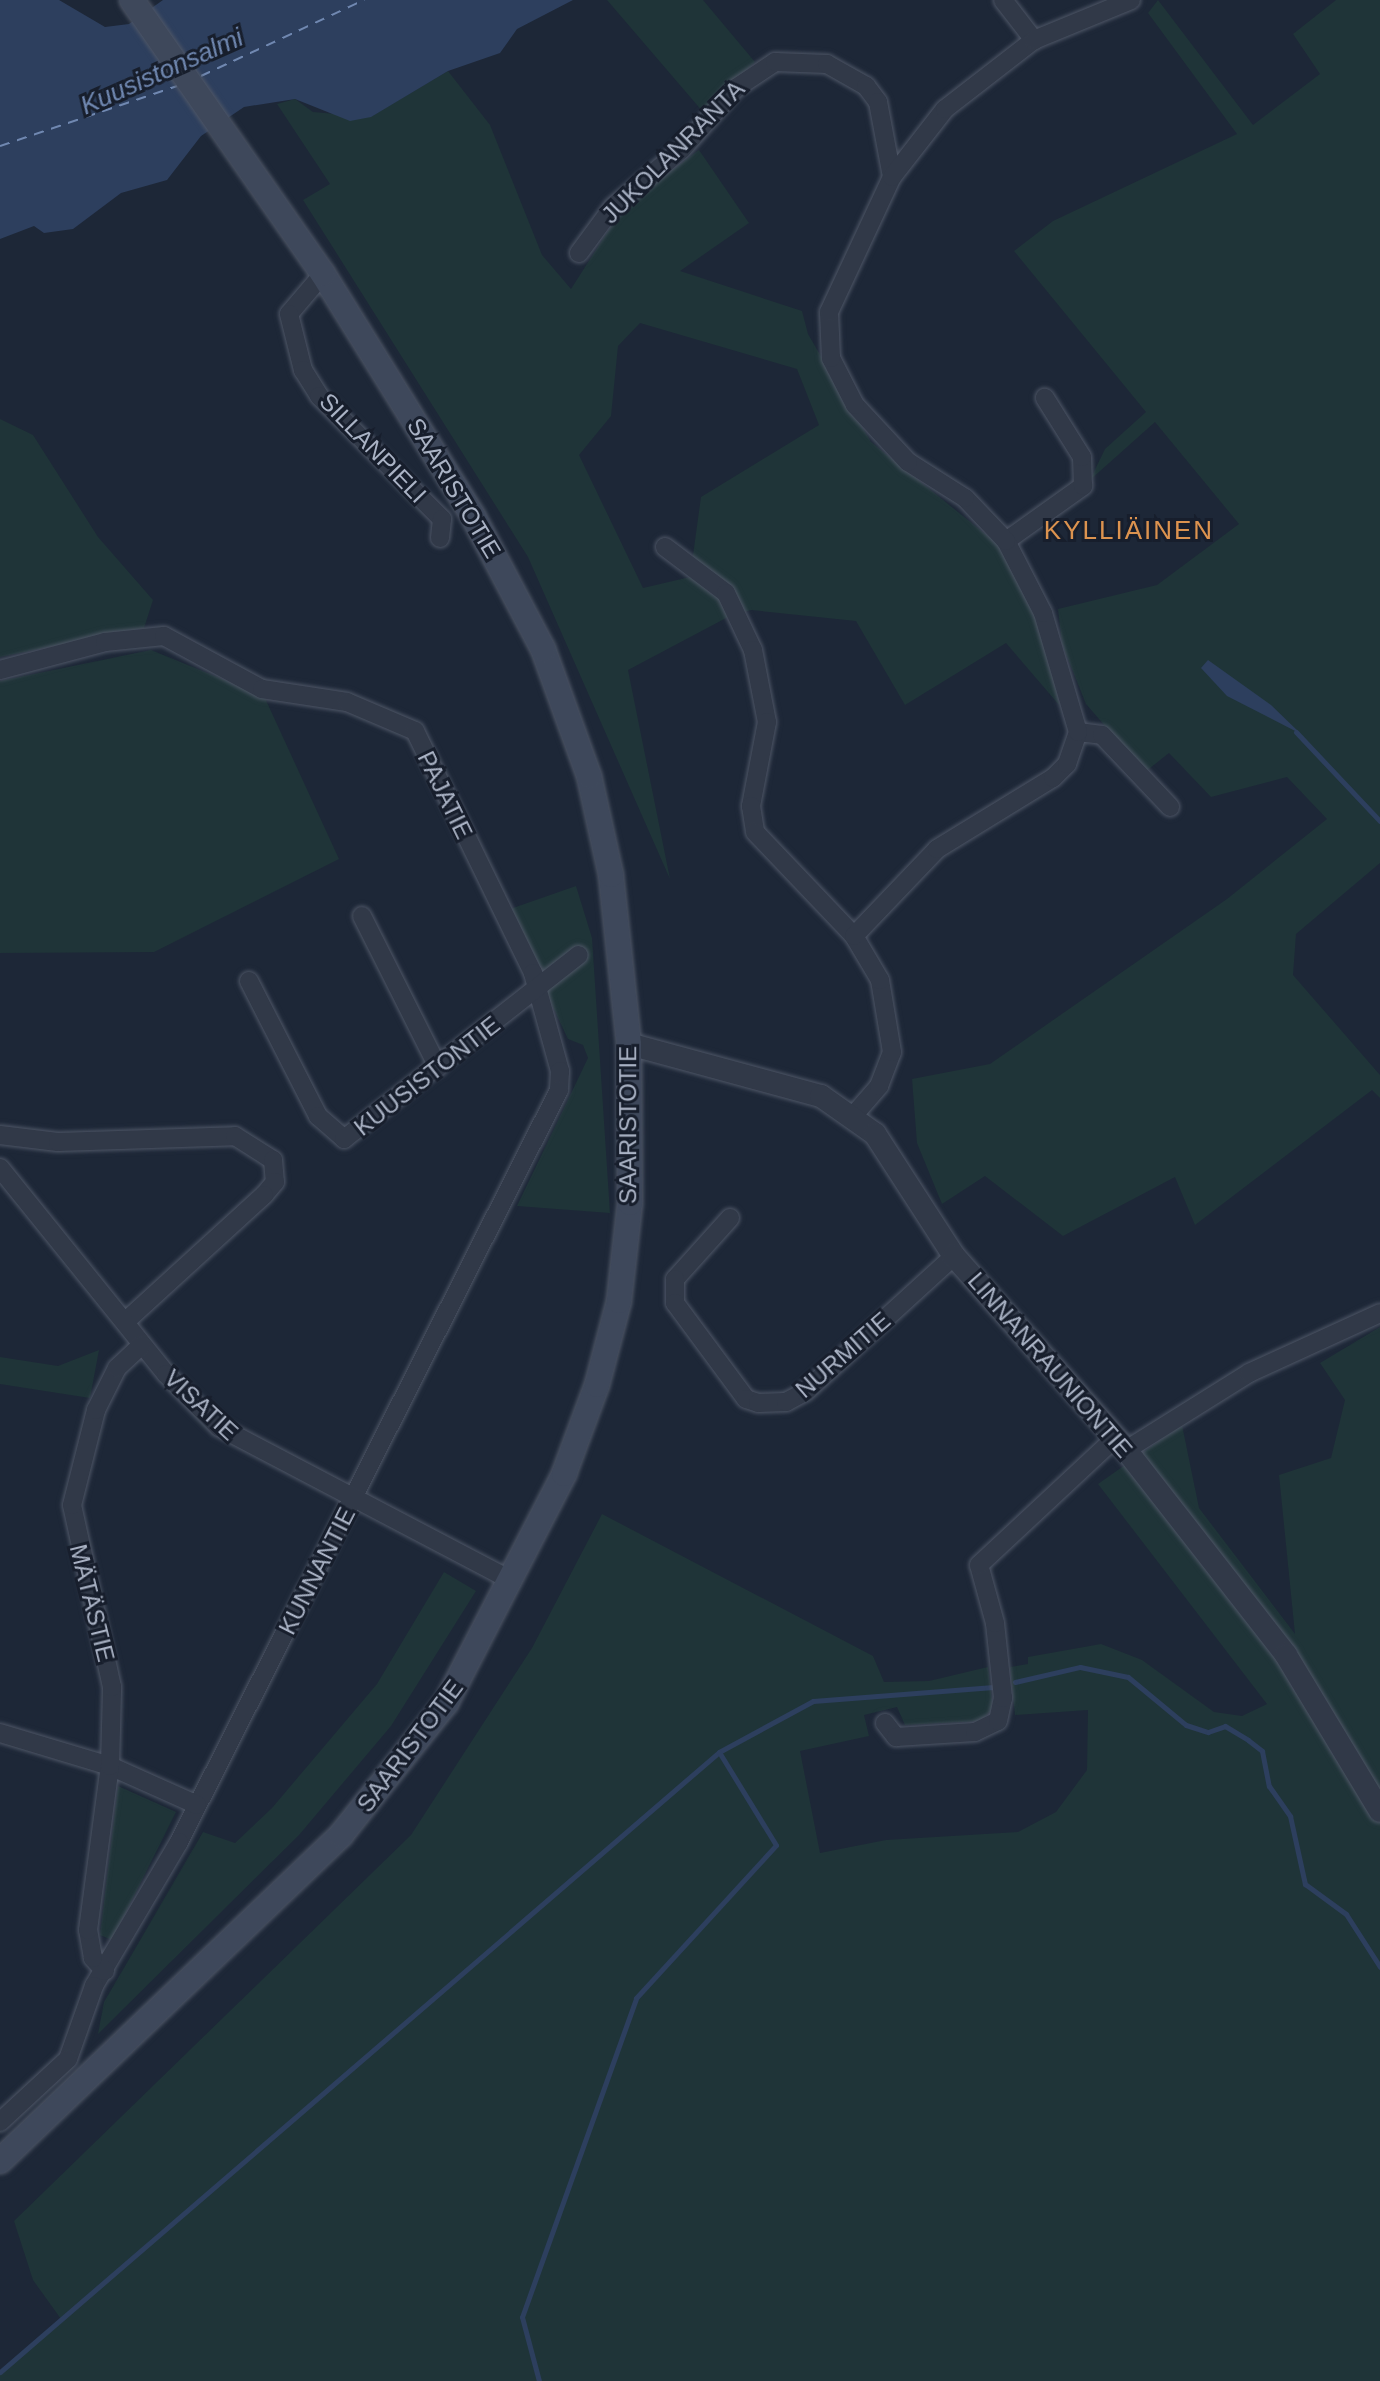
<!DOCTYPE html>
<meta charset="utf-8">
<style>
body{margin:0}
#map{position:relative;width:1380px;height:2381px;overflow:hidden;background:#1d2737;font-family:Helvetica,sans-serif}
div>[style]{position:absolute}
.green>*{inset:0;background:#1f3438}
.water>*{inset:0;background:#2d3f5e}
.stream>*{height:5px;margin:-2.5px;padding:0 2.5px;transform-origin:2.5px;border-radius:2.5px;background:#2d3f5e}
.ferry>*{height:2px;margin-top:-1px;transform-origin:0;background:repeating-linear-gradient(90deg,#7088b1 0 10px,transparent 0 18px)}
.roads{filter:drop-shadow(0 0 2px #4e5666) drop-shadow(0 0 2px #4e5666)}
.minor>*{height:18px;margin:-9px;padding:0 9px;transform-origin:9px;border-radius:9px;background:#313948}
.tertiary>*{height:22px;margin:-11px;padding:0 11px;transform-origin:11px;border-radius:11px;background:#313948}
.secondary>*{height:24px;margin:-12px;padding:0 12px;transform-origin:12px;border-radius:12px;background:#3e485b}
span{translate:-50% -50%;white-space:nowrap;text-align:center;line-height:1.15;-webkit-text-stroke:6px #171e2c;paint-order:stroke}
.street-label{font-size:24px;color:#aab3c5}
.water-label{font-size:26px;color:#7088b1;font-style:italic}
.neighbourhood-label{font-size:26px;color:#dc934f;letter-spacing:2px}
</style>
<div id="map">
<div class="green">
<div style="clip-path:polygon(607px 0,703px 0,755px 62px,703px 112px)"></div>
<div style="clip-path:polygon(1158px 0,1253px 125px,1320px 74px,1293px 34px,1336px 0,1380px 0,1380px 863px,1296px 934px,1293px 975px,1380px 1075px,1380px 1098px,1372px 1090px,1195px 1225px,1175px 1177px,1063px 1236px,985px 1176px,942px 1204px,917px 1143px,912px 1079px,990px 1064px,1227px 899px,1327px 819px,1287px 777px,1211px 797px,1169px 753px,1145px 772px,1086px 704px,1062px 644px,1058px 609px,1157px 585px,1239px 524px,1155px 422px,1090px 480px,1105px 449px,1146px 412px,1014px 251px,1053px 221px,1237px 134px,1148px 13px)"></div>
<div style="clip-path:polygon(evenodd,448px 71px,490px 125px,542px 255px,571px 289px,624px 206px,699px 150px,749px 223px,680px 271px,802px 311px,808px 334px,871px 442px,999px 545px,1041px 628px,1060px 706px,1006px 643px,905px 705px,856px 621px,751px 610px,728px 617px,628px 670px,670px 879px,528px 557px,303px 200px,330px 184px,277px 104px,295px 99px,313px 112px,370px 117px,448px 71px,640px 323px,797px 369px,819px 425px,701px 497px,690px 577px,643px 588px,579px 455px,611px 416px,618px 346px,640px 323px)"></div>
<div style="clip-path:polygon(0 419px,33px 435px,98px 537px,153px 600px,144px 628px,0 657px)"></div>
<div style="clip-path:polygon(151px 650px,264px 696px,339px 859px,154px 952px,0 953px,0 681px)"></div>
<div style="clip-path:polygon(576px 886px,592px 938px,610px 1213px,517px 1206px,588px 1058px,583px 1045px,568px 1039px,507px 910px)"></div>
<div style="clip-path:polygon(1380px 1327px,1380px 2381px,0 2381px,0 2372px,61px 2319px,33px 2280px,14px 2221px,411px 1835px,532px 1648px,602px 1514px,873px 1656px,884px 1682px,929px 1681px,988px 1667px,993px 1708px,981px 1721px,905px 1725px,897px 1707px,864px 1715px,869px 1736px,800px 1751px,820px 1853px,886px 1840px,1018px 1832px,1056px 1812px,1087px 1770px,1088px 1710px,1015px 1715px,1010px 1667px,1028px 1664px,1028px 1657px,1101px 1644px,1142px 1660px,1214px 1712px,1242px 1716px,1267px 1704px,1098px 1484px,1182px 1425px,1199px 1508px,1295px 1634px,1279px 1475px,1331px 1458px,1345px 1400px,1320px 1363px)"></div>
<div style="clip-path:polygon(99px 1350px,90px 1398px,0 1384px,0 1357px,58px 1366px)"></div>
<div style="clip-path:polygon(444px 1572px,476px 1591px,391px 1726px,299px 1835px,98px 2034px,104px 2002px,203px 1832px,235px 1843px,272px 1808px,377px 1684px)"></div>
<div style="clip-path:polygon(118px 1786px,176px 1812px,112px 1940px,100px 1935px)"></div>
</div>
<div class="water">
<div style="clip-path:polygon(0 0,59px 0,105px 27px,129px 24px,163px 0,573px 0,517px 29px,500px 53px,448px 71px,371px 117px,350px 121px,295px 99px,244px 107px,201px 136px,167px 180px,121px 193px,73px 229px,44px 233px,34px 226px,0 239px)"></div>
<div style="clip-path:polygon(1208px 660px,1271px 705px,1301px 734px,1227px 696px,1201px 668px)"></div>
</div>
<div class="stream">
<div style="left:1296px;top:732px;width:122px;rotate:46.7deg"></div>
<div style="left:1015px;top:1682px;width:67px;rotate:-13deg"></div>
<div style="left:1080px;top:1667px;width:49px;rotate:11.8deg"></div>
<div style="left:1128px;top:1677px;width:75px;rotate:39.6deg"></div>
<div style="left:1186px;top:1725px;width:23px;rotate:18deg"></div>
<div style="left:1208px;top:1732px;width:18px;rotate:-19deg"></div>
<div style="left:1225px;top:1726px;width:27px;rotate:31deg"></div>
<div style="left:1248px;top:1740px;width:18px;rotate:38deg"></div>
<div style="left:1262px;top:1751px;width:36px;rotate:79deg"></div>
<div style="left:1269px;top:1786px;width:37px;rotate:55deg"></div>
<div style="left:1290px;top:1816px;width:70px;rotate:77.6deg"></div>
<div style="left:1305px;top:1884px;width:51px;rotate:36.2deg"></div>
<div style="left:1346px;top:1914px;width:63px;rotate:57.3deg"></div>
<div style="left:0;top:2372px;width:949px;rotate:-40.77deg"></div>
<div style="left:719px;top:1752px;width:107px;rotate:-28.5deg"></div>
<div style="left:813px;top:1701px;width:181px;rotate:-4.4deg"></div>
<div style="left:539px;top:2381px;width:66px;rotate:-104.9deg"></div>
<div style="left:522px;top:2317px;width:339px;rotate:-70.3deg"></div>
<div style="left:636px;top:1998px;width:207px;rotate:-47.5deg"></div>
<div style="left:776px;top:1845px;width:109px;rotate:-121.5deg"></div>
</div>
<div class="ferry">
<div style="left:201px;top:76px;width:180px;rotate:-25deg"></div>
<div style="left:0;top:146px;width:187px;rotate:-18.7deg"></div>
</div>
<div class="roads">
<div class="minor">
<div style="left:1003px;top:0;width:51px;rotate:52.2deg"></div>
<div style="left:579px;top:253px;width:57px;rotate:-53.5deg"></div>
<div style="left:613px;top:207px;width:90px;rotate:-40deg"></div>
<div style="left:682px;top:149px;width:81px;rotate:-48.5deg"></div>
<div style="left:736px;top:88px;width:47px;rotate:-33.7deg"></div>
<div style="left:775px;top:62px;width:52px;rotate:2.2deg"></div>
<div style="left:827px;top:64px;width:45px;rotate:29.4deg"></div>
<div style="left:866px;top:86px;width:20px;rotate:53deg"></div>
<div style="left:878px;top:102px;width:76px;rotate:79.4deg"></div>
<div style="left:323px;top:274px;width:52px;rotate:130.4deg"></div>
<div style="left:289px;top:314px;width:58px;rotate:76deg"></div>
<div style="left:303px;top:370px;width:31px;rotate:58deg"></div>
<div style="left:319px;top:396px;width:174px;rotate:45deg"></div>
<div style="left:442px;top:519px;width:19px;rotate:96deg"></div>
<div style="left:1006px;top:541px;width:95px;rotate:-35.5deg"></div>
<div style="left:1083px;top:486px;width:29px;rotate:-92deg"></div>
<div style="left:1082px;top:457px;width:70px;rotate:-122.1deg"></div>
<div style="left:665px;top:547px;width:76px;rotate:37deg"></div>
<div style="left:726px;top:593px;width:63px;rotate:64.7deg"></div>
<div style="left:753px;top:650px;width:73px;rotate:79deg"></div>
<div style="left:767px;top:722px;width:86px;rotate:100.8deg"></div>
<div style="left:751px;top:806px;width:26px;rotate:81deg"></div>
<div style="left:755px;top:832px;width:144px;rotate:46.4deg"></div>
<div style="left:0;top:670px;width:109px;rotate:-14.9deg"></div>
<div style="left:105px;top:642px;width:59px;rotate:-5.8deg"></div>
<div style="left:164px;top:636px;width:111px;rotate:28.4deg"></div>
<div style="left:262px;top:689px;width:86px;rotate:8.7deg"></div>
<div style="left:347px;top:702px;width:74px;rotate:23.1deg"></div>
<div style="left:415px;top:731px;width:269px;rotate:64deg"></div>
<div style="left:533px;top:973px;width:102px;rotate:74.6deg"></div>
<div style="left:560px;top:1071px;width:19px;rotate:93deg"></div>
<div style="left:559px;top:1090px;width:843px;rotate:116.81deg"></div>
<div style="left:179px;top:1842px;width:167px;rotate:120.6deg"></div>
<div style="left:94px;top:1986px;width:77px;rotate:109.6deg"></div>
<div style="left:68px;top:2059px;width:93px;rotate:137.2deg"></div>
<div style="left:1078px;top:732px;width:24px;rotate:7deg"></div>
<div style="left:1102px;top:735px;width:99px;rotate:46.6deg"></div>
<div style="left:362px;top:916px;width:169px;rotate:63.3deg"></div>
<div style="left:249px;top:981px;width:152px;rotate:62.9deg"></div>
<div style="left:318px;top:1116px;width:35px;rotate:41deg"></div>
<div style="left:344px;top:1139px;width:298px;rotate:-38.1deg"></div>
<div style="left:853px;top:1116px;width:40px;rotate:-49deg"></div>
<div style="left:879px;top:1086px;width:36px;rotate:-69deg"></div>
<div style="left:892px;top:1052px;width:73px;rotate:-99.5deg"></div>
<div style="left:880px;top:980px;width:51px;rotate:-120.6deg"></div>
<div style="left:854px;top:936px;width:120px;rotate:-46.3deg"></div>
<div style="left:937px;top:849px;width:136px;rotate:-31.5deg"></div>
<div style="left:1053px;top:778px;width:20px;rotate:-45deg"></div>
<div style="left:1067px;top:764px;width:34px;rotate:-71deg"></div>
<div style="left:1078px;top:732px;width:124px;rotate:-106.4deg"></div>
<div style="left:1043px;top:613px;width:81px;rotate:-117.2deg"></div>
<div style="left:1006px;top:541px;width:59px;rotate:-133.6deg"></div>
<div style="left:965px;top:498px;width:67px;rotate:-147.7deg"></div>
<div style="left:908px;top:462px;width:78px;rotate:-132.9deg"></div>
<div style="left:855px;top:405px;width:53px;rotate:-117.1deg"></div>
<div style="left:831px;top:358px;width:46px;rotate:-92.5deg"></div>
<div style="left:829px;top:312px;width:149px;rotate:-65deg"></div>
<div style="left:892px;top:177px;width:86px;rotate:-52.1deg"></div>
<div style="left:945px;top:109px;width:113px;rotate:-37.8deg"></div>
<div style="left:1034px;top:40px;width:105px;rotate:-22.4deg"></div>
<div style="left:0;top:1135px;width:58px;rotate:6.9deg"></div>
<div style="left:58px;top:1142px;width:177px;rotate:-1.9deg"></div>
<div style="left:235px;top:1136px;width:45px;rotate:32.3deg"></div>
<div style="left:273px;top:1160px;width:22px;rotate:85deg"></div>
<div style="left:275px;top:1182px;width:17px;rotate:130deg"></div>
<div style="left:264px;top:1195px;width:188px;rotate:137.6deg"></div>
<div style="left:0;top:1168px;width:265px;rotate:51.1deg"></div>
<div style="left:166px;top:1374px;width:75px;rotate:45deg"></div>
<div style="left:219px;top:1427px;width:331px;rotate:27.7deg"></div>
<div style="left:730px;top:1218px;width:82px;rotate:132deg"></div>
<div style="left:675px;top:1279px;width:24px;rotate:90deg"></div>
<div style="left:675px;top:1303px;width:119px;rotate:53.5deg"></div>
<div style="left:746px;top:1399px;width:13px;rotate:18deg"></div>
<div style="left:758px;top:1403px;width:28px;rotate:-2deg"></div>
<div style="left:786px;top:1402px;width:21px;rotate:-28deg"></div>
<div style="left:805px;top:1392px;width:202px;rotate:-42.4deg"></div>
<div style="left:1126px;top:1450px;width:145px;rotate:-32deg"></div>
<div style="left:1249px;top:1373px;width:144px;rotate:-24.6deg"></div>
<div style="left:885px;top:1723px;width:18px;rotate:52deg"></div>
<div style="left:896px;top:1737px;width:79px;rotate:-3.6deg"></div>
<div style="left:975px;top:1732px;width:25px;rotate:-26deg"></div>
<div style="left:998px;top:1721px;width:24px;rotate:-78deg"></div>
<div style="left:1003px;top:1698px;width:75px;rotate:-96.1deg"></div>
<div style="left:995px;top:1623px;width:60px;rotate:-105.4deg"></div>
<div style="left:979px;top:1565px;width:186px;rotate:-43deg"></div>
<div style="left:0;top:1733px;width:115px;rotate:16.7deg"></div>
<div style="left:110px;top:1766px;width:95px;rotate:24.1deg"></div>
<div style="left:105px;top:1971px;width:18px;rotate:-133deg"></div>
<div style="left:93px;top:1958px;width:28px;rotate:-100deg"></div>
<div style="left:88px;top:1930px;width:165px;rotate:-82.4deg"></div>
<div style="left:110px;top:1766px;width:79px;rotate:-88.5deg"></div>
<div style="left:112px;top:1687px;width:186px;rotate:-102.4deg"></div>
<div style="left:72px;top:1505px;width:98px;rotate:-75.8deg"></div>
<div style="left:96px;top:1410px;width:47px;rotate:-63.4deg"></div>
<div style="left:117px;top:1368px;width:34px;rotate:-43deg"></div>
</div>
<div class="tertiary">
<div style="left:629px;top:1044px;width:199px;rotate:15.2deg"></div>
<div style="left:821px;top:1096px;width:66px;rotate:35.1deg"></div>
<div style="left:875px;top:1134px;width:145px;rotate:57.1deg"></div>
<div style="left:954px;top:1256px;width:259px;rotate:48.4deg"></div>
<div style="left:1126px;top:1450px;width:260px;rotate:52deg"></div>
<div style="left:1286px;top:1655px;width:182px;rotate:58.9deg"></div>
</div>
<div class="secondary">
<div style="left:0;top:2161px;width:472px;rotate:-43.7deg"></div>
<div style="left:341px;top:1835px;width:169px;rotate:-51.5deg"></div>
<div style="left:446px;top:1703px;width:258px;rotate:-62.7deg"></div>
<div style="left:564px;top:1474px;width:95px;rotate:-69.7deg"></div>
<div style="left:597px;top:1385px;width:87px;rotate:-75.3deg"></div>
<div style="left:619px;top:1301px;width:99px;rotate:-83.6deg"></div>
<div style="left:630px;top:1203px;width:159px;rotate:-90.4deg"></div>
<div style="left:629px;top:1044px;width:170px;rotate:-96.1deg"></div>
<div style="left:611px;top:875px;width:101px;rotate:-102.5deg"></div>
<div style="left:589px;top:776px;width:135px;rotate:-109.9deg"></div>
<div style="left:543px;top:649px;width:150px;rotate:-117.8deg"></div>
<div style="left:473px;top:516px;width:285px;rotate:-121.8deg"></div>
<div style="left:323px;top:274px;width:334px;rotate:-124.9deg"></div>
</div>
</div>
<div class="street-label">
<span style="left:673px;top:152px;rotate:-45deg">JUKOLANRANTA</span>
<span style="left:373px;top:448px;rotate:46deg">SILLANPIELI</span>
<span style="left:454px;top:488px;rotate:59deg">SAARISTOTIE</span>
<span style="left:445px;top:795px;rotate:64deg">PAJATIE</span>
<span style="left:427px;top:1076px;rotate:-38deg">KUUSISTONTIE</span>
<span style="left:628px;top:1125px;rotate:-90deg">SAARISTOTIE</span>
<span style="left:843px;top:1355px;rotate:-41deg">NURMITIE</span>
<span style="left:1050px;top:1365px;rotate:49deg">LINNANRAUNIONTIE</span>
<span style="left:201px;top:1405px;rotate:43deg">VISATIE</span>
<span style="left:317px;top:1571px;rotate:-63deg">KUNNANTIE</span>
<span style="left:92px;top:1603px;rotate:76deg">MÄTÄSTIE</span>
<span style="left:410px;top:1746px;rotate:-53deg">SAARISTOTIE</span>
</div>
<div class="water-label">
<span style="left:162px;top:72px;rotate:-24deg">Kuusistonsalmi</span>
</div>
<div class="neighbourhood-label">
<span style="left:1129px;top:531px">KYLLIÄINEN</span>
</div>
</div>
